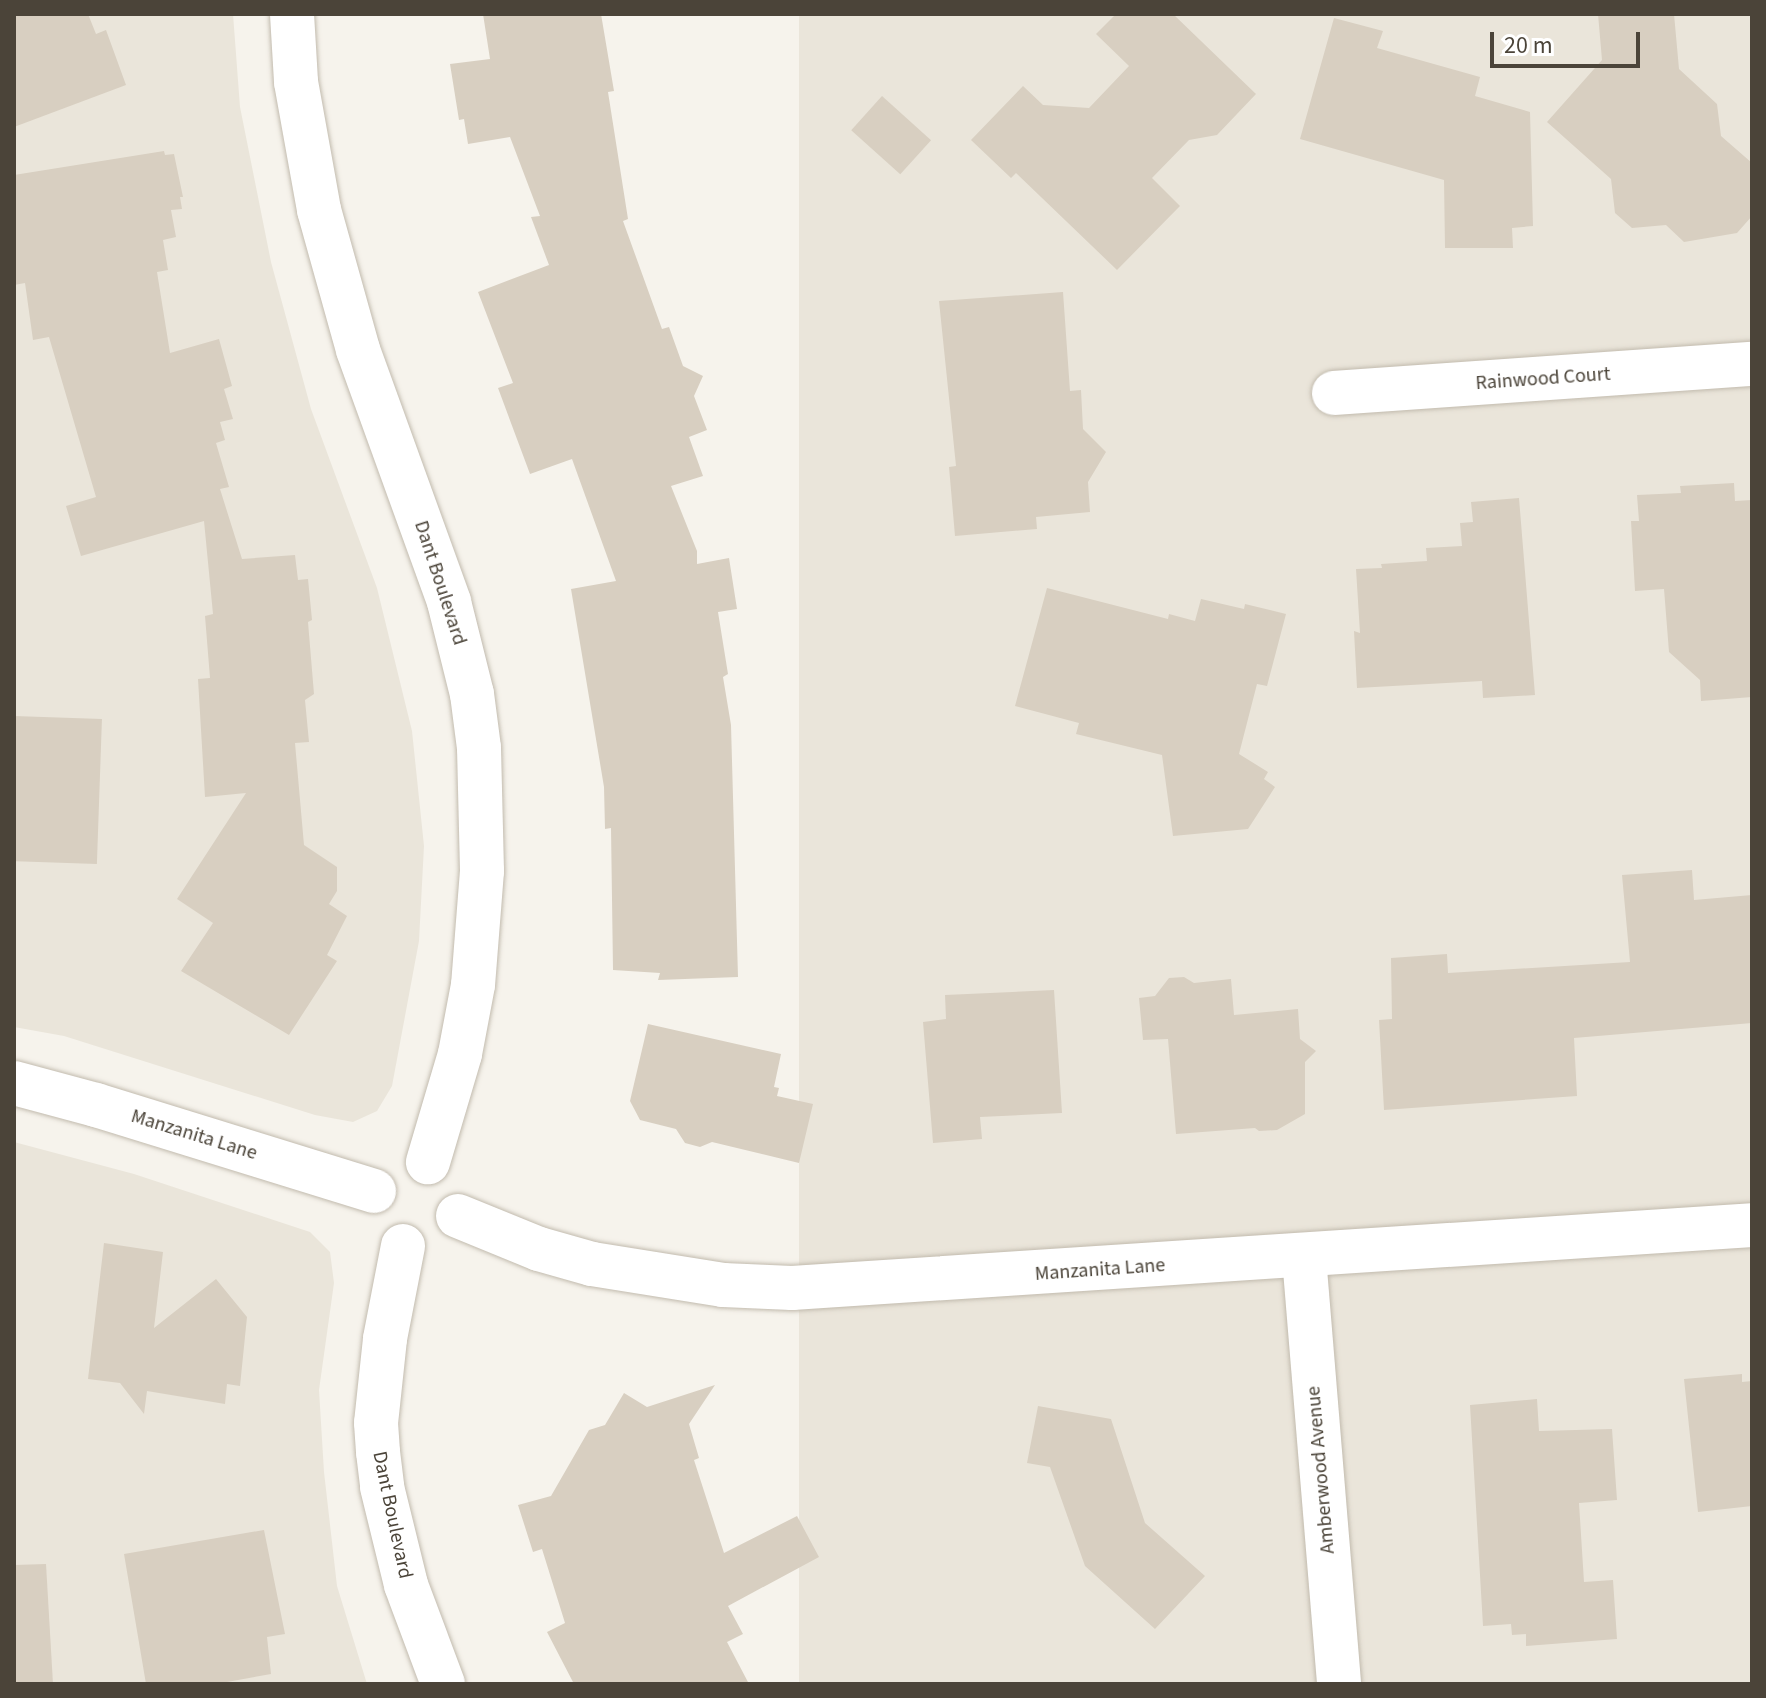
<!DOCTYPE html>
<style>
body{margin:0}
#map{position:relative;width:1766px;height:1698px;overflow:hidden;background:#f6f3ec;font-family:"Source Sans 3",sans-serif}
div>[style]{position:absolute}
.residential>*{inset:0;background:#eae5da;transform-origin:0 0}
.building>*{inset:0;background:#d8cfc1;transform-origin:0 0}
.roads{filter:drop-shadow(0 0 2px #c2bbae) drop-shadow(0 0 2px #c2bbae)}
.minor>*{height:44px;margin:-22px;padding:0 22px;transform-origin:22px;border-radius:22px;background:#fff}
span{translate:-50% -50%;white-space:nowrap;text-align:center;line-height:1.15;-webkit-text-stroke:6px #fff;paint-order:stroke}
.street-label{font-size:20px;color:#4b4439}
.frame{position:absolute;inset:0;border:16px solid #4b4439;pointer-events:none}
.scale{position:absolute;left:1490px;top:32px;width:150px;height:36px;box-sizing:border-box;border:4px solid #4b4439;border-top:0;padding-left:10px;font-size:24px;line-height:28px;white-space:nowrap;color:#4b4439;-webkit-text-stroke:6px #fff;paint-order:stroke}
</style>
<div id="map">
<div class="residential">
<div style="clip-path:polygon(14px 14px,233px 14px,240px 107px,271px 262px,311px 409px,377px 588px,412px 731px,424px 846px,419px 941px,392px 1086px,377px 1111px,353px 1122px,315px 1115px,64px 1036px,14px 1027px)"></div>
<div style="left:799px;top:14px;width:953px;height:1674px"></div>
<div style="clip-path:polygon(14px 1142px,134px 1174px,310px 1232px,330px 1252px,334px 1283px,319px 1390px,324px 1472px,337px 1586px,367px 1684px,14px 1684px)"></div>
</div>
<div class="building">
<div style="clip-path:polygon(14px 14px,88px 14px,96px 34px,106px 30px,126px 85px,14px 127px)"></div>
<div style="clip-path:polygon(483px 14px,601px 14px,614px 91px,608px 92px,628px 219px,623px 221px,662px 329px,669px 327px,683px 366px,703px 376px,694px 396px,707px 430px,689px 437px,703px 476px,671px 486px,697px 551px,697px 564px,729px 558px,737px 609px,718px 612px,728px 674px,723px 677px,731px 725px,738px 977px,658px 980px,660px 973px,613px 970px,611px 828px,605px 829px,604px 787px,571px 589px,616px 581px,572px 459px,530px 474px,498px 388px,513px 383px,478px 292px,549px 265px,531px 217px,540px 216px,510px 137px,468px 144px,464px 119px,459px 120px,450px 64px,490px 59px)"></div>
<div style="clip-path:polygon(1116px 14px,1173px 14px,1256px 94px,1217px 135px,1189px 140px,1152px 178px,1180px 206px,1117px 270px,1016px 173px,1011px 178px,971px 140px,1023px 86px,1043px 105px,1089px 108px,1129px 66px,1096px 34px)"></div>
<div style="clip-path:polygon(1598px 14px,1674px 14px,1679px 69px,1717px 104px,1721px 136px,1752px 163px,1752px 216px,1737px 233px,1684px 242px,1666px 225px,1632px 228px,1615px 213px,1611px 179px,1547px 122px,1602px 60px)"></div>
<div style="clip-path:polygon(1334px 18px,1383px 31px,1377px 48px,1480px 77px,1475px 96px,1530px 112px,1533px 226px,1512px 228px,1513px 248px,1445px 248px,1444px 180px,1300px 139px)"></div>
<div style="left:882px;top:96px;width:66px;height:46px;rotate:42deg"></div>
<div style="clip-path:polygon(164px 151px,165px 155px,174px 154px,183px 197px,180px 197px,182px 209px,171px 210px,176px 237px,163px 240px,168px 270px,157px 272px,170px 353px,219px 339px,232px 386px,224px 389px,233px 419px,220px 422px,225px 440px,216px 443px,229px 487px,220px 489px,242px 559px,295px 555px,298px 580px,308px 579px,312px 620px,308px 622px,314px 694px,305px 700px,309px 742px,295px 743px,304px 845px,337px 867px,337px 891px,329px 904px,347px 916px,327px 955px,337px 961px,289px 1035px,181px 971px,213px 923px,177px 899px,246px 793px,205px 797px,198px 679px,210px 678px,205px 616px,213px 614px,204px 521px,81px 556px,66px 506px,96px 497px,49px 337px,33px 340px,25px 283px,14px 285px,14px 175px)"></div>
<div style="clip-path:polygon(1063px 292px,1070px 391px,1081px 390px,1083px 429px,1106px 452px,1088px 482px,1090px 512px,1036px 517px,1037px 529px,955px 536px,949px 467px,956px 466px,939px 301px)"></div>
<div style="clip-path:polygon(1734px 483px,1735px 501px,1752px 500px,1752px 697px,1701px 701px,1700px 680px,1669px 652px,1664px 589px,1635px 591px,1631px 521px,1639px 521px,1637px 495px,1681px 493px,1680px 486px)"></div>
<div style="clip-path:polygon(1519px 498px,1535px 695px,1483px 698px,1482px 681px,1357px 688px,1354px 631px,1360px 633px,1356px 569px,1382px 568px,1381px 564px,1427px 561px,1426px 548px,1462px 546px,1460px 523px,1473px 522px,1471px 502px)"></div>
<div style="clip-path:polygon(1047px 588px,1168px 619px,1169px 614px,1195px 621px,1201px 599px,1244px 609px,1245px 604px,1286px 614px,1267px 686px,1257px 684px,1239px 754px,1268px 772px,1264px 779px,1275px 787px,1248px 829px,1173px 836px,1162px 755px,1076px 734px,1079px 723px,1015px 706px)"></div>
<div style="left:14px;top:716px;width:88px;height:145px;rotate:2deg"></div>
<div style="clip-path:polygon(1692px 870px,1694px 900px,1752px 895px,1752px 1023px,1574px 1038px,1577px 1096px,1384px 1110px,1379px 1020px,1392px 1019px,1391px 958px,1447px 954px,1448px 973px,1630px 962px,1622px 875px)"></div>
<div style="clip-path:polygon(1184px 977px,1194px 983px,1231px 979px,1234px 1015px,1298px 1009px,1300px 1039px,1316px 1051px,1305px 1062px,1305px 1114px,1277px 1130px,1259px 1131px,1255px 1128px,1176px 1134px,1168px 1039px,1143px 1040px,1139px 998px,1155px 996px,1169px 978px)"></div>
<div style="clip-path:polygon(1054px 990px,1062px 1113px,980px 1117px,982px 1139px,933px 1143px,923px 1022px,946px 1019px,945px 995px)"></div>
<div style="clip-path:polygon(648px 1024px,781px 1054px,774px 1087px,779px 1088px,777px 1096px,813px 1104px,799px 1163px,712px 1142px,700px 1147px,685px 1143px,676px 1129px,640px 1120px,630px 1101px)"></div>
<div style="clip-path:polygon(104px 1243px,163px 1252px,154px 1328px,216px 1279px,247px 1317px,240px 1386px,227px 1384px,225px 1404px,147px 1391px,144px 1414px,120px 1383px,88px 1379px)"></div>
<div style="clip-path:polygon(1742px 1374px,1742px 1382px,1752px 1381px,1752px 1506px,1698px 1512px,1684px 1379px)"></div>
<div style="clip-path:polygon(715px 1385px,689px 1424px,699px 1458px,694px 1460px,724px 1553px,797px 1516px,819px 1557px,728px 1606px,743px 1634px,727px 1642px,749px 1684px,574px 1684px,547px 1632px,565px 1623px,542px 1549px,533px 1552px,518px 1505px,551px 1496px,589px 1430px,605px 1425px,624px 1393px,647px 1407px)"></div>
<div style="clip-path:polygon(1537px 1399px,1539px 1431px,1612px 1429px,1617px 1500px,1579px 1503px,1584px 1582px,1613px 1580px,1617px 1639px,1526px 1646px,1526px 1634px,1512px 1635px,1511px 1624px,1483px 1626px,1470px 1405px)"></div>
<div style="clip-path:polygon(1038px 1406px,1111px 1419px,1145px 1523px,1205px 1576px,1155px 1629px,1085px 1566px,1050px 1467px,1027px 1463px)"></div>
<div style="clip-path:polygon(264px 1530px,285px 1634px,267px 1637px,271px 1674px,216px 1684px,146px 1684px,124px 1554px)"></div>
<div style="clip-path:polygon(46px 1564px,53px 1684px,14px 1684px,14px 1565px)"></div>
</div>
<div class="roads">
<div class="minor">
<div style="left:292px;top:14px;width:68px;rotate:86.6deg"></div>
<div style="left:296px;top:82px;width:130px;rotate:79.8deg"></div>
<div style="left:319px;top:210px;width:145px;rotate:74.4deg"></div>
<div style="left:358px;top:350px;width:268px;rotate:70.1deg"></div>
<div style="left:449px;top:602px;width:95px;rotate:76deg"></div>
<div style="left:472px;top:694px;width:54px;rotate:82.6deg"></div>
<div style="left:479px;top:748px;width:123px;rotate:88.6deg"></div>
<div style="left:482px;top:871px;width:114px;rotate:94.5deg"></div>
<div style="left:473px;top:985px;width:70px;rotate:100.7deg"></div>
<div style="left:460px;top:1054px;width:113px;rotate:106.5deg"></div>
<div style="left:1334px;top:393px;width:419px;rotate:-4deg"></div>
<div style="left:14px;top:1083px;width:85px;rotate:15deg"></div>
<div style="left:96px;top:1105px;width:291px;rotate:17.2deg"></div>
<div style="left:458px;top:1216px;width:87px;rotate:22.2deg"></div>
<div style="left:539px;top:1249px;width:55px;rotate:15.8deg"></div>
<div style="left:592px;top:1264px;width:133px;rotate:9.1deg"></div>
<div style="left:723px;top:1285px;width:69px;rotate:2.5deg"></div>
<div style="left:792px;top:1288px;width:962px;rotate:-3.75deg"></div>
<div style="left:403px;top:1246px;width:95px;rotate:101deg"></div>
<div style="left:385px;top:1339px;width:84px;rotate:96.1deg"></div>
<div style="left:376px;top:1423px;width:29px;rotate:86deg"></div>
<div style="left:378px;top:1452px;width:35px;rotate:83deg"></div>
<div style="left:382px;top:1487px;width:101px;rotate:76.2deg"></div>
<div style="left:406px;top:1585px;width:106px;rotate:69.5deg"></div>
<div style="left:1304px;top:1257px;width:428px;rotate:85.3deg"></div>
</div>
</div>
<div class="street-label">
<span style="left:1543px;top:379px;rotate:-4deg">Rainwood Court</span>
<span style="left:440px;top:583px;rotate:72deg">Dant Boulevard</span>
<span style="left:194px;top:1135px;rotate:17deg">Manzanita Lane</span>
<span style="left:1100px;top:1270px;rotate:-4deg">Manzanita Lane</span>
<span style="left:1321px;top:1470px;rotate:-95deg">Amberwood Avenue</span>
<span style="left:392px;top:1515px;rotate:78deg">Dant Boulevard</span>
</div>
<div class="frame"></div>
<div class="scale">20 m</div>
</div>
